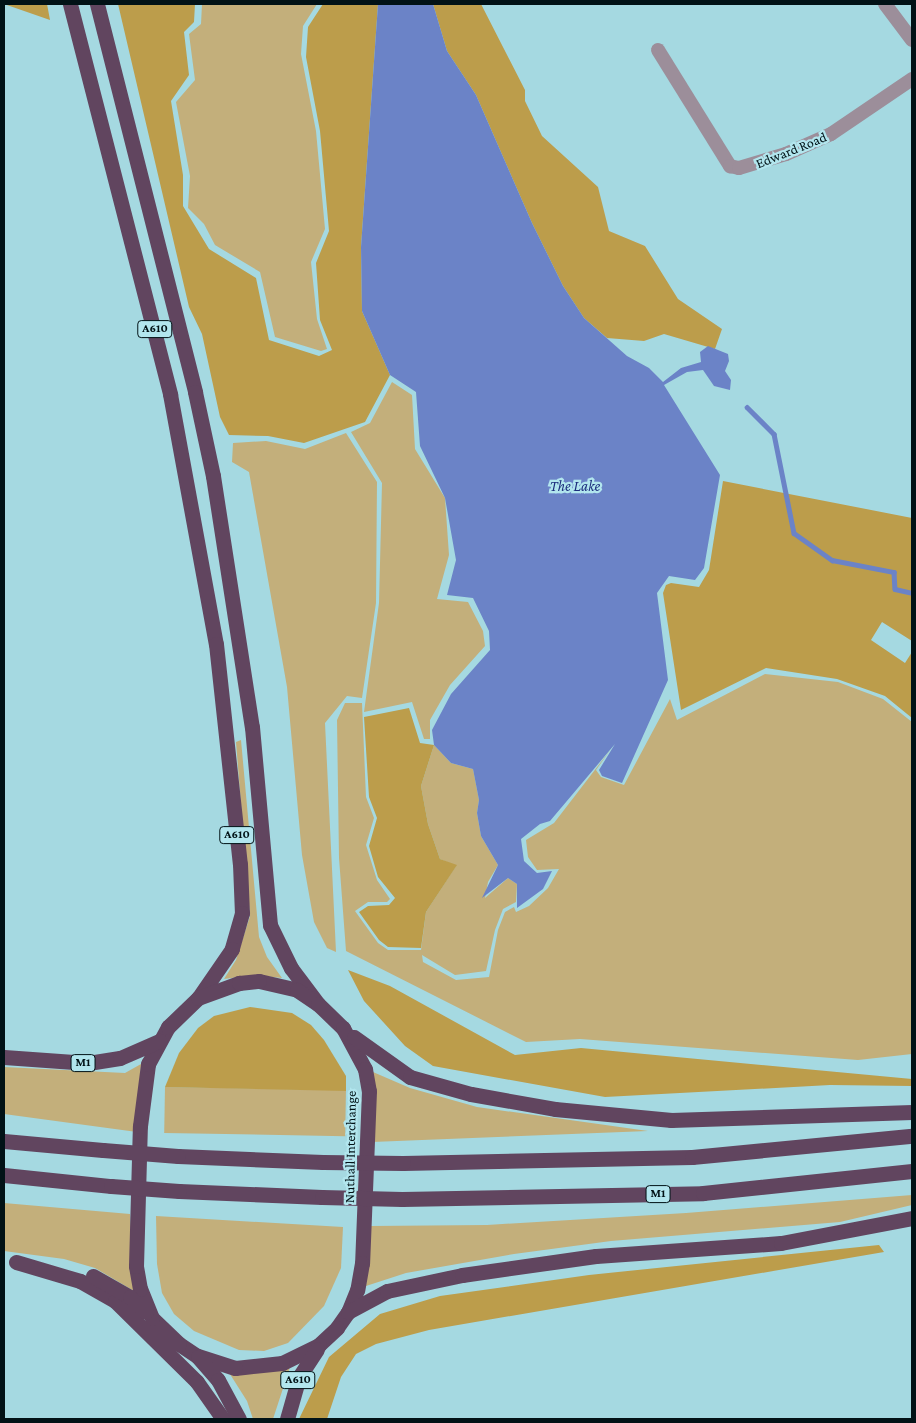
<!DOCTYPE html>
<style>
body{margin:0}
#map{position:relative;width:916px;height:1423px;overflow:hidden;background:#a5d9e1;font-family:"Crimson Pro",serif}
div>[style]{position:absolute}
.green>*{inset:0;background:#c3af7b;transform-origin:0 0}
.forest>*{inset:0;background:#bc9d4b}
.water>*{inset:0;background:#6b83c7}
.stream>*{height:4.5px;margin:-2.25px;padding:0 2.25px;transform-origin:2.25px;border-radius:2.25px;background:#6b83c7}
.minor>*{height:14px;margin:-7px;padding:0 7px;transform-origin:7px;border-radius:7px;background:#9c8e9a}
.highway>*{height:15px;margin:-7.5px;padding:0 7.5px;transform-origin:7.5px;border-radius:7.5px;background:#61455f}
.highway-bridge>*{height:15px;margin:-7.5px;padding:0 7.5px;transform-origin:7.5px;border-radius:7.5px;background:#61455f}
span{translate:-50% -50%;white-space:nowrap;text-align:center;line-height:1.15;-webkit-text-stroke:4.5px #b2e6ee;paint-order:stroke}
.shield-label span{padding:1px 4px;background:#b2e6ee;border:1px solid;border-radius:4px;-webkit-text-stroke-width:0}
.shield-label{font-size:12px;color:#011216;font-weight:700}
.street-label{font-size:14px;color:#011216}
.water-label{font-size:15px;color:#1c2d7d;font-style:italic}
.frame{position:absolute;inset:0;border:5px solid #011216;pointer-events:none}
</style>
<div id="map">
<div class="green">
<div style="clip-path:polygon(202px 4px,317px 4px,303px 26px,301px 54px,316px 131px,325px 229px,311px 262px,317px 319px,327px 349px,321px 351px,275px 337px,260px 272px,215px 245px,204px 224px,188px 208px,190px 176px,176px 102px,195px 80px,189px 34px,201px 24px)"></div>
<div style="clip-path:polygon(392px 382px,412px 395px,415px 449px,445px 498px,449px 555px,437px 599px,468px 602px,483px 631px,485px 646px,450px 685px,430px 720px,430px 739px,424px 739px,412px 702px,364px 712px,379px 603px,382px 483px,351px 432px,370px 423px)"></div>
<div style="clip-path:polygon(346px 433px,377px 482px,376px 603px,362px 698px,347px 696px,325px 723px,336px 952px,327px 948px,314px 922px,302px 855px,287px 687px,249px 472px,232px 462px,233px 443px,266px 441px,305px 449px)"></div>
<div style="clip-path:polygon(765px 674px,838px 682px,883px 699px,912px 722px,912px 1054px,858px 1060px,580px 1039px,526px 1042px,346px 951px,339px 858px,337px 720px,345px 703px,362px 703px,366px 797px,374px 818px,366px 845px,377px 880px,390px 899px,387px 902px,368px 902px,355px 911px,378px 943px,388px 950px,421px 950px,426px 912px,456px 866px,440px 859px,428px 824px,421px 786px,434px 745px,451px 763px,473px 769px,479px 800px,477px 813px,481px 836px,498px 865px,488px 882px,485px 898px,508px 878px,517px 884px,516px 902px,503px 909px,495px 930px,486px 971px,455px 975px,422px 955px,423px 962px,456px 980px,489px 977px,498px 930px,505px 912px,514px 907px,516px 912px,529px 906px,548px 888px,559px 869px,537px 870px,528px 857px,526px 840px,554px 823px,611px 749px,596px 770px,601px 777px,624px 785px,670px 699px,677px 720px)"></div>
<div style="clip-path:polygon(241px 740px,259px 937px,267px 957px,282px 978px,253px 975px,224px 979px,236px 960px,250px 916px,236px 742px)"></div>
<div style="clip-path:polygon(141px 1064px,137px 1132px,4px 1114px,4px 1067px,125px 1073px)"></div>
<div style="clip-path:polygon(373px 1072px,410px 1088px,477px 1107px,648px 1131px,372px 1142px)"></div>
<div style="left:165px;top:1087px;width:181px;height:46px;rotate:1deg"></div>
<div style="clip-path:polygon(912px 1195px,912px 1205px,840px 1222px,611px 1241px,514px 1254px,406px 1273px,366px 1286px,371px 1226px,487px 1225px,686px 1213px)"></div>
<div style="clip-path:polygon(4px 1203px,130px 1214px,134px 1291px,95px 1268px,64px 1259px,4px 1251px)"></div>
<div style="clip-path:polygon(156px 1216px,343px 1227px,341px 1268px,324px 1306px,288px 1343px,264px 1351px,239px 1350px,194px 1331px,174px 1314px,162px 1293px,157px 1264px)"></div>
<div style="clip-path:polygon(290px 1367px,273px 1419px,253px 1419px,247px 1401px,228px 1371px,251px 1374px)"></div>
</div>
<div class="forest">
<div style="clip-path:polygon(4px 4px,47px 4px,50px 20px)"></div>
<div style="clip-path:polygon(118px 4px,195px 4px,194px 22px,184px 32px,189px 75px,171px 101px,183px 175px,183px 206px,209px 249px,256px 278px,269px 340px,319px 356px,332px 350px,320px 320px,316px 263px,329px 231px,320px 131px,306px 57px,308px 27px,323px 4px,378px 4px,361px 247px,362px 311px,390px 375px,365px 422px,304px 443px,268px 436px,229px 435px,220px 417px,202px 334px,189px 307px)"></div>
<div style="clip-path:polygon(433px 4px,481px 4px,525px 90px,525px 101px,542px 136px,598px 187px,609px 231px,645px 246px,678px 299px,722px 329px,715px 349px,664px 334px,644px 341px,607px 338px,584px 318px,563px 286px,532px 223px,476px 95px,447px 51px)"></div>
<div style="clip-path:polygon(723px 481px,912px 518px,912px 641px,882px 622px,871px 640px,905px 663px,912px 652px,912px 718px,885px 696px,837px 679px,766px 668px,681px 710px,663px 593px,666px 585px,671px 583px,699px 587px,709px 570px)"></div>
<div style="clip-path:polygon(409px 708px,420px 743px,434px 745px,421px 786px,428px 824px,440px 859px,457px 865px,426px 912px,421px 948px,388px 947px,379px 940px,359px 912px,368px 906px,389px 905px,395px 898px,378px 877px,369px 846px,377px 818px,369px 797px,364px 717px)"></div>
<div style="clip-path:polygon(348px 970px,390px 986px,515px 1055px,581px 1048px,912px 1079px,912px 1086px,830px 1085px,605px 1097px,433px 1066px,405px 1046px,364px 1001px)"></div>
<div style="clip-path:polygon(250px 1007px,292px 1013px,311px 1025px,324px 1040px,346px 1076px,346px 1091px,165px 1087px,179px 1053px,198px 1028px,214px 1016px)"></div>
<div style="clip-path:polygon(879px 1245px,884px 1252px,429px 1330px,376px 1344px,356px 1354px,341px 1377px,327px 1419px,299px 1419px,329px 1357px,380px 1314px,440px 1296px,589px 1275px)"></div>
</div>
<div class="water">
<div style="clip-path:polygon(378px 4px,433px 4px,447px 51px,476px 95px,532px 223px,563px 286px,584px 318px,627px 356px,649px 368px,663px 382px,681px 368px,701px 362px,700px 352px,708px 346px,728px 354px,729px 361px,725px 371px,731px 380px,730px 390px,714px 386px,703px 370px,687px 372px,664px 385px,720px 475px,704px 568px,695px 580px,669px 576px,657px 593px,668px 680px,622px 783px,602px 776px,599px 770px,615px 744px,550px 821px,540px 824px,521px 839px,524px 861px,537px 873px,552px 871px,543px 889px,517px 908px,517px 884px,508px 878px,482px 898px,498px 865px,481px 836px,477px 813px,479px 800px,473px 769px,451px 763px,434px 745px,432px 730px,451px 694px,490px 650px,489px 631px,473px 598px,447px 595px,456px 560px,445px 498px,420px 446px,416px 392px,390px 375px,362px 311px,361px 247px)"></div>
</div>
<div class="stream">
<div style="left:747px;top:407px;width:38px;rotate:45deg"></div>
<div style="left:774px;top:434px;width:101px;rotate:78.6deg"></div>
<div style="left:794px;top:533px;width:47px;rotate:35.4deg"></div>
<div style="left:832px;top:560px;width:63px;rotate:11deg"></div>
<div style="left:894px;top:572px;width:17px;rotate:87deg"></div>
<div style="left:895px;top:589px;width:17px;rotate:13deg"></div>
</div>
<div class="minor">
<div style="left:885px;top:4px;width:45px;rotate:53.1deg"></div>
<div style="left:658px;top:50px;width:137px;rotate:58.2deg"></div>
<div style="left:730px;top:166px;width:9px;rotate:13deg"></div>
<div style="left:739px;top:168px;width:49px;rotate:-16.6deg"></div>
<div style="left:786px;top:154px;width:49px;rotate:-24deg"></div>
<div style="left:831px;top:134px;width:98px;rotate:-34.2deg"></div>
</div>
<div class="highway">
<div style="left:70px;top:4px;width:403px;rotate:75.6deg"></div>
<div style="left:170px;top:394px;width:254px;rotate:79.6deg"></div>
<div style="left:216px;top:644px;width:221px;rotate:83.8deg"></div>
<div style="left:240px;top:864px;width:49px;rotate:87.7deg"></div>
<div style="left:242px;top:913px;width:37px;rotate:106deg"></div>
<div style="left:232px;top:949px;width:58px;rotate:124.5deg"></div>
<div style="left:97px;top:4px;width:400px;rotate:75.8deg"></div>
<div style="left:195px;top:392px;width:86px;rotate:77.9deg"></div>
<div style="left:213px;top:476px;width:254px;rotate:81.2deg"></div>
<div style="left:252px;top:727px;width:199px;rotate:84.8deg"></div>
<div style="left:270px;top:925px;width:48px;rotate:64deg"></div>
<div style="left:291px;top:968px;width:45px;rotate:53.1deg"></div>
<div style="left:259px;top:981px;width:39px;rotate:13deg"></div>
<div style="left:297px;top:990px;width:25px;rotate:34deg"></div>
<div style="left:318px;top:1004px;width:35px;rotate:44deg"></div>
<div style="left:343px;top:1028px;width:47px;rotate:61.8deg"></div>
<div style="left:365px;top:1069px;width:22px;rotate:80deg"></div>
<div style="left:369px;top:1091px;width:172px;rotate:92.3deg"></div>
<div style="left:362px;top:1263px;width:27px;rotate:100deg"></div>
<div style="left:357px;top:1290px;width:24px;rotate:112deg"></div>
<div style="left:348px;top:1312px;width:19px;rotate:125deg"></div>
<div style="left:337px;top:1328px;width:25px;rotate:137deg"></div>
<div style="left:319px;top:1345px;width:41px;rotate:154.1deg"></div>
<div style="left:282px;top:1363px;width:47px;rotate:173.9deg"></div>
<div style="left:235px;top:1368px;width:40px;rotate:-162deg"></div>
<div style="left:197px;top:1356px;width:22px;rotate:-146deg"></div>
<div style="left:179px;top:1344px;width:37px;rotate:-136deg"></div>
<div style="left:152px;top:1318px;width:31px;rotate:-112deg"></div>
<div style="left:140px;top:1289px;width:23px;rotate:-100deg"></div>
<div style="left:136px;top:1266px;width:140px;rotate:-88.4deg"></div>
<div style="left:140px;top:1126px;width:63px;rotate:-82.6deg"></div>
<div style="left:148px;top:1064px;width:42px;rotate:-61.6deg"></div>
<div style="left:168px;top:1027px;width:42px;rotate:-44deg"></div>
<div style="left:198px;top:998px;width:44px;rotate:-20.1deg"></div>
<div style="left:239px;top:983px;width:20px;rotate:-6deg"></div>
<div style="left:354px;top:1037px;width:69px;rotate:35.5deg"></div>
<div style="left:410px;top:1077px;width:63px;rotate:15.6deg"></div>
<div style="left:471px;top:1094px;width:85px;rotate:10.1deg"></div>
<div style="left:555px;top:1109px;width:117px;rotate:5.4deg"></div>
<div style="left:671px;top:1120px;width:241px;rotate:-1.9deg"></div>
<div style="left:4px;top:1057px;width:84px;rotate:4.1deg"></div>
<div style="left:88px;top:1063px;width:32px;rotate:-9deg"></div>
<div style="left:120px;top:1058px;width:43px;rotate:-23.6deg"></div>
<div style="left:4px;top:1141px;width:99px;rotate:5.2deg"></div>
<div style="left:178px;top:1156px;width:145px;rotate:2.4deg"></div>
<div style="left:403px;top:1163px;width:289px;rotate:-1.2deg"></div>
<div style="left:692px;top:1157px;width:221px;rotate:-5.5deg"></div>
<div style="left:4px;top:1175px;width:108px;rotate:5.9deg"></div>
<div style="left:179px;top:1191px;width:143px;rotate:2.4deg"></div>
<div style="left:402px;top:1199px;width:301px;rotate:-1.1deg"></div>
<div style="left:703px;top:1193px;width:210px;rotate:-6deg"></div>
<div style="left:16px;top:1262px;width:67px;rotate:16.5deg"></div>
<div style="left:80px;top:1281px;width:40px;rotate:29.7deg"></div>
<div style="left:115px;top:1301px;width:115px;rotate:44.6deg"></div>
<div style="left:197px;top:1382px;width:45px;rotate:54.9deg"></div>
<div style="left:93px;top:1276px;width:43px;rotate:29.6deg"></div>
<div style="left:130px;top:1297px;width:22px;rotate:43deg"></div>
<div style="left:348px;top:1312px;width:44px;rotate:-28.3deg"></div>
<div style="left:387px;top:1291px;width:77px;rotate:-12deg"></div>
<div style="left:462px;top:1275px;width:135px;rotate:-8.1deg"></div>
<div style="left:596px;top:1256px;width:185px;rotate:-4deg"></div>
<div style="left:781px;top:1243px;width:133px;rotate:-10.8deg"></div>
<div style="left:198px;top:1357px;width:30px;rotate:49deg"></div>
<div style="left:218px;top:1380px;width:44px;rotate:61.7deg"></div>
<div style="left:287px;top:1419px;width:44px;rotate:-74.1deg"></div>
<div style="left:299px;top:1377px;width:33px;rotate:-57deg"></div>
</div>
<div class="highway-bridge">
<div style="left:103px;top:1150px;width:75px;rotate:4.6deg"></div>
<div style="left:323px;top:1162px;width:80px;rotate:0.7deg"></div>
<div style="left:111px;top:1186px;width:68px;rotate:4.2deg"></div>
<div style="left:322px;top:1197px;width:80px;rotate:1.4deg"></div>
</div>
<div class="shield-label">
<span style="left:155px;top:329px">A610</span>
<span style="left:237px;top:835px">A610</span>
<span style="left:83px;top:1063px">M1</span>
<span style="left:658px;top:1194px">M1</span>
<span style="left:298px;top:1380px">A610</span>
</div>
<div class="street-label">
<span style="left:791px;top:150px;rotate:-22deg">Edward Road</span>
<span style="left:350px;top:1147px;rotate:-89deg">Nuthall Interchange</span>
</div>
<div class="water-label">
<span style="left:575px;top:487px">The Lake</span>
</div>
<div class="frame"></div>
</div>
